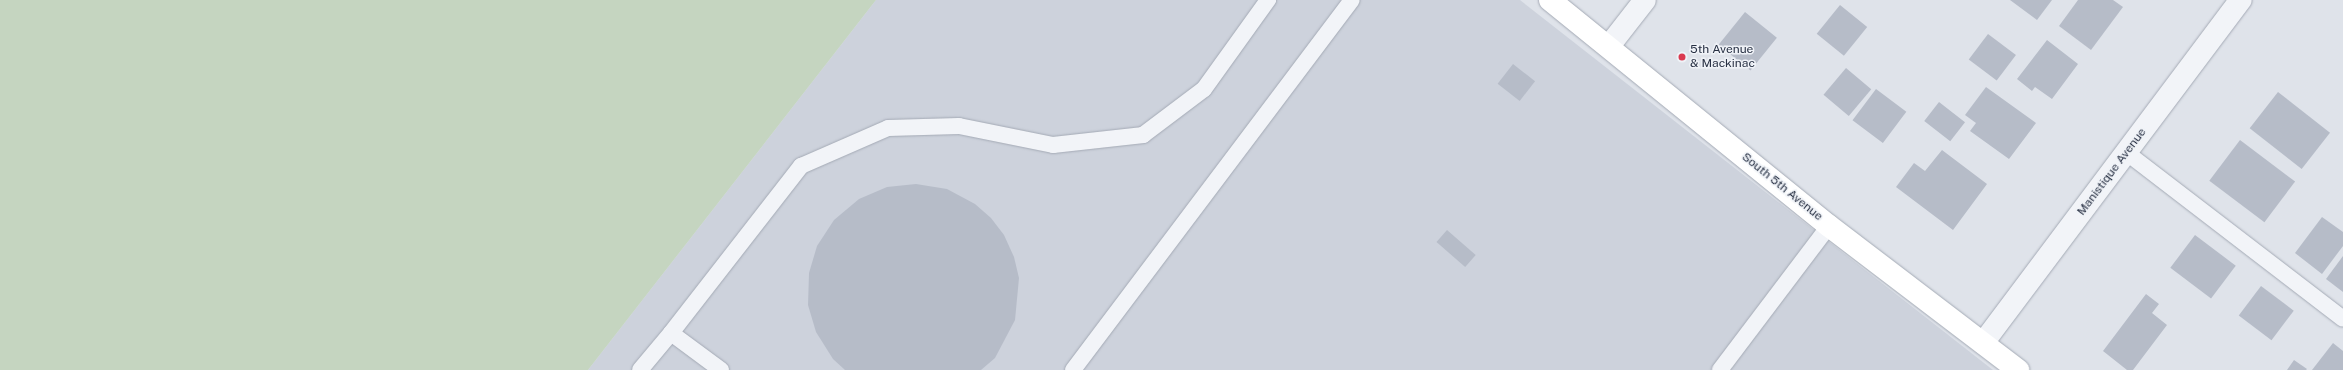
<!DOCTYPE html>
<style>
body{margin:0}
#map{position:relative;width:2343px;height:370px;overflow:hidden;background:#dfe3ea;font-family:"Public Sans",sans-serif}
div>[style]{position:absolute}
.built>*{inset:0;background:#cdd2dc}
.green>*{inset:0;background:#c5d5c0}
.building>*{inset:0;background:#b6bcc8;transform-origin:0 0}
.roads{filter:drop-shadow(0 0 1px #a4aab5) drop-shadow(0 0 1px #a4aab5)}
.lane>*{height:16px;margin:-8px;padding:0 8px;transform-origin:8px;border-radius:8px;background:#f2f4f8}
.street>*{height:22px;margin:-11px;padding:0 11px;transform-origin:11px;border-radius:11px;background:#f2f4f8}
.secondary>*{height:22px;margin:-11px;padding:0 11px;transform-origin:11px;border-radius:11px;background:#fff}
.dots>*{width:11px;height:11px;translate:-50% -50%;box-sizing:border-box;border:2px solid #eff2f7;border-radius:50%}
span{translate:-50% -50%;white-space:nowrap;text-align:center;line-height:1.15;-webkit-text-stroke:3px #eff2f7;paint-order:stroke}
.poi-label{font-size:12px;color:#273043}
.left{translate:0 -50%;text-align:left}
.street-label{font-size:12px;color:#273043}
</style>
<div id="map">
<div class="built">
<div style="clip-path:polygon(876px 0,1520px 0,1993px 370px,588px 370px)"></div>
</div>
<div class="green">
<div style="clip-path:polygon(0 0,876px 0,588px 370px,0 370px)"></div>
</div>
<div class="building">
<div style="clip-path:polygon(2010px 0,2052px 0,2037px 20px)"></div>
<div style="clip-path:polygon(2078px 0,2113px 0,2123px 7px,2091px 50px,2059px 26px)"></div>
<div style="left:1840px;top:5px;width:35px;height:37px;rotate:39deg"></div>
<div style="left:1745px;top:12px;width:41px;height:42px;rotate:39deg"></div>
<div style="left:1988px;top:34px;width:35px;height:32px;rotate:37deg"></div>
<div style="clip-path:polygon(2047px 40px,2078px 64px,2052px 99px,2035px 87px,2032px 91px,2017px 79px)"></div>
<div style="left:1513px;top:64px;width:28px;height:25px;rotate:38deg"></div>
<div style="left:1846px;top:68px;width:33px;height:35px;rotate:40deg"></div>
<div style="clip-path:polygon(1986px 87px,2036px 123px,2009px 159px,1970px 131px,1976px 123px,1965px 115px)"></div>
<div style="left:1876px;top:89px;width:38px;height:39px;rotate:37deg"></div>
<div style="left:2278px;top:92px;width:66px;height:46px;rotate:38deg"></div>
<div style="left:1939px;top:102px;width:33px;height:24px;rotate:38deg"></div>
<div style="left:2240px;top:140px;width:69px;height:51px;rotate:37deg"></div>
<div style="clip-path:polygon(1942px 150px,1987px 184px,1953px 230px,1896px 187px,1914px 163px,1925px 171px)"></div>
<div style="clip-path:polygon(916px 184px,947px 189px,975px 204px,991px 218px,1004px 235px,1014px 257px,1019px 278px,1015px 320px,995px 358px,981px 370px,845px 370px,833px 359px,816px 332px,808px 305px,809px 273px,817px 246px,834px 220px,859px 199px,887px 187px)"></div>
<div style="clip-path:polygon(2322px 217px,2343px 232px,2343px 246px,2322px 274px,2295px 253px)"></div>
<div style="left:1447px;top:230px;width:38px;height:16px;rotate:41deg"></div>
<div style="left:2195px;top:235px;width:51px;height:41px;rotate:37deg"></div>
<div style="clip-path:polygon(2343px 256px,2343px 292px,2326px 279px)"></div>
<div style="left:2261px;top:286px;width:41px;height:37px;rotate:37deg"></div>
<div style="clip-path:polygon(2146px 294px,2159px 304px,2152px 313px,2167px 325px,2133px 370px,2127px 370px,2103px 351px)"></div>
<div style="clip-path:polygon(2333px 343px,2343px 351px,2343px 370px,2312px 370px)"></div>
<div style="clip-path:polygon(2294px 360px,2307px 369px,2306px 370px,2287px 370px)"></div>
</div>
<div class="roads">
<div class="lane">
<div style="left:2127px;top:153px;width:272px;rotate:37.5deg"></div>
<div style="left:640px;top:370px;width:48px;rotate:-50deg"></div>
<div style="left:721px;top:370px;width:62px;rotate:-143.5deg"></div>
<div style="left:671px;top:333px;width:212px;rotate:-52.1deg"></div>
<div style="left:801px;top:166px;width:95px;rotate:-23.6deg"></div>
<div style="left:888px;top:128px;width:71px;rotate:-1.6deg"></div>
<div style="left:959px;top:126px;width:96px;rotate:11.4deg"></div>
<div style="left:1053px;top:145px;width:91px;rotate:-6.3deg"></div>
<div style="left:1143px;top:135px;width:76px;rotate:-37deg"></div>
<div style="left:1204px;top:89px;width:110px;rotate:-54.3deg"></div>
<div style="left:1073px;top:370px;width:463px;rotate:-53deg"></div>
<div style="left:1720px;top:370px;width:181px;rotate:-52.9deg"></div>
</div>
<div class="street">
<div style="left:1609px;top:46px;width:58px;rotate:-52deg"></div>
<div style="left:1983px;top:343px;width:429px;rotate:-53.1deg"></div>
</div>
<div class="secondary">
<div style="left:1550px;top:0;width:359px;rotate:39deg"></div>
<div style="left:1829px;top:226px;width:238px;rotate:37.3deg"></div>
</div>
</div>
<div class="dots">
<div style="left:1682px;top:57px;background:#da394f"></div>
</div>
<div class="poi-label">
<span class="left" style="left:1690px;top:57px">5th Avenue<br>&amp; Mackinac</span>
</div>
<div class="street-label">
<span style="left:2112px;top:172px;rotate:-53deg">Manistique Avenue</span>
<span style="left:1782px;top:187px;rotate:39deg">South 5th Avenue</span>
</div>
</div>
